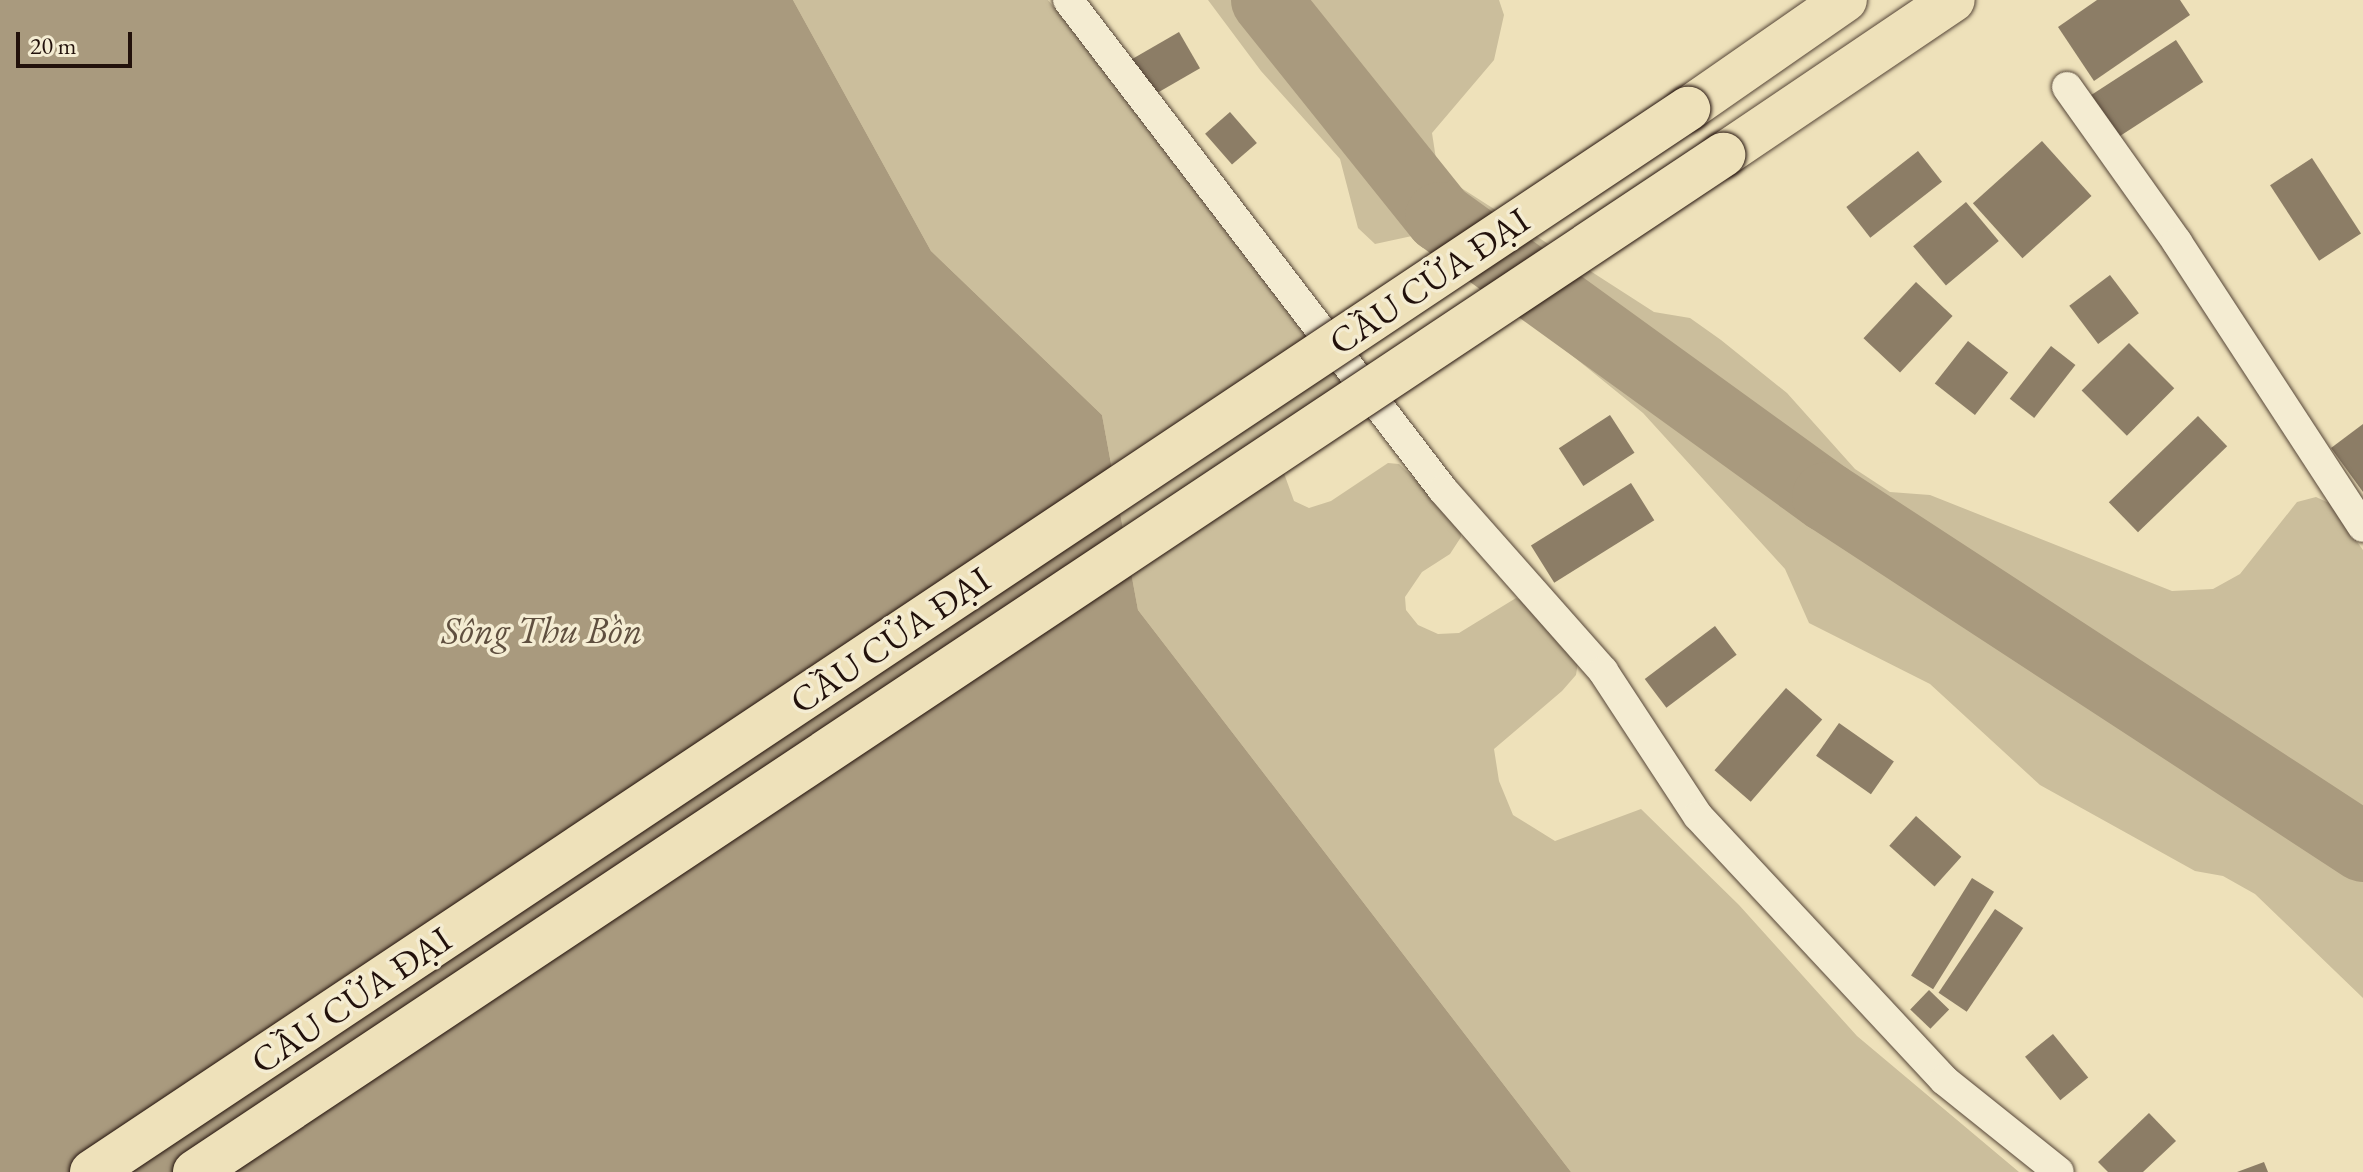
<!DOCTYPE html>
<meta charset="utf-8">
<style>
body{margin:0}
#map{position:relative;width:2363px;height:1172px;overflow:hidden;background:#eee1ba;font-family:"EB Garamond",serif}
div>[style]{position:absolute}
.green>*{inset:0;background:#cbbe9c}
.water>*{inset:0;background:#a99a7e}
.river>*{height:70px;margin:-35px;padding:0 35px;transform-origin:35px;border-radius:35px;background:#a99a7e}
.building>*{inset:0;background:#8c7d66;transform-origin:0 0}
.roads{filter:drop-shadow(0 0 2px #554537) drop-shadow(0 0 2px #554537)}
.minor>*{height:30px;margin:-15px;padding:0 15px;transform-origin:15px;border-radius:15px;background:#f4ecd2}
.primary>*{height:44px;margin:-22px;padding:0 22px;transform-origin:22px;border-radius:22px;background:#eee1ba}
.bridges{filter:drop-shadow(0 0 2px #22110b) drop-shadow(0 0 2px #22110b)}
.primary-bridge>*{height:44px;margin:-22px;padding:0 22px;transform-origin:22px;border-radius:22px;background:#eee1ba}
span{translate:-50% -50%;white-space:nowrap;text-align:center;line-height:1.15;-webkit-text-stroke:7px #f4ecd2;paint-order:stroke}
.street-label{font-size:36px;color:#22110b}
.water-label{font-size:38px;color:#5f4f3f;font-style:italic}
.scale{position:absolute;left:16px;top:32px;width:116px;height:36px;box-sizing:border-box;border:4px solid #22110b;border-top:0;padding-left:10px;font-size:24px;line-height:28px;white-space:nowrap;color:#22110b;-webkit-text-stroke:6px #f4ecd2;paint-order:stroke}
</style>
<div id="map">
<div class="green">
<div style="clip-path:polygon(793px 0,1048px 0,1348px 375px,1281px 465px,1294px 501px,1309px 508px,1331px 501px,1388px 463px,1399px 464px,1461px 524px,1461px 537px,1450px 554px,1422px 572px,1405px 597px,1406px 610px,1418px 625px,1438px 634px,1459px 633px,1516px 598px,1532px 606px,1578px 662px,1576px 675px,1562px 691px,1494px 749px,1499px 781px,1513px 815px,1555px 841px,1641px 809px,1739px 905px,1857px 1036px,2019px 1172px,1571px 1172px,1138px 610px,1102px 415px,931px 251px)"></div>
<div style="clip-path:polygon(1208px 0,1499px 0,1504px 15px,1494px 60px,1432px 133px,1436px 159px,1452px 182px,1654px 312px,1690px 318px,1721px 340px,1787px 393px,1855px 469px,1890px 492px,1930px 495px,2172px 591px,2213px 589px,2240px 574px,2297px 502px,2316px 497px,2329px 503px,2363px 550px,2363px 998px,2255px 894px,2223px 876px,2195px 871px,2040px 785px,1930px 684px,1809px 623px,1785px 569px,1643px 413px,1500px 297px,1451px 272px,1412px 236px,1375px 244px,1358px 228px,1340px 159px,1261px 71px)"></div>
</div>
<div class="water">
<div style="clip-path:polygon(0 0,793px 0,931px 251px,1102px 415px,1138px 610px,1571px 1172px,0 1172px)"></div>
</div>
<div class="river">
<div style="left:1266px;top:0;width:278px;rotate:51.3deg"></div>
<div style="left:1440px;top:217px;width:478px;rotate:35.9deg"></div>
<div style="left:1827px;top:497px;width:640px;rotate:33.14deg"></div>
</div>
<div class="building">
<div style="clip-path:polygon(2097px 0,2180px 0,2190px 15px,2094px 81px,2058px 27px)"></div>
<div style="left:1179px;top:32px;width:42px;height:56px;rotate:60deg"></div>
<div style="left:2176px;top:40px;width:50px;height:102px;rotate:57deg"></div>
<div style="left:1230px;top:112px;width:41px;height:33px;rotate:49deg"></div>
<div style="left:2042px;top:141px;width:74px;height:93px;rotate:48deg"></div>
<div style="left:1918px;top:151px;width:39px;height:91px;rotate:52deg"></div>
<div style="left:2312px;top:158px;width:90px;height:50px;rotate:57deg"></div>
<div style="left:1966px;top:202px;width:51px;height:69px;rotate:50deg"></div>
<div style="left:2110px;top:275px;width:48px;height:51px;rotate:53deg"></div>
<div style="left:1916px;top:282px;width:50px;height:77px;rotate:43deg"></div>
<div style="left:1968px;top:341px;width:51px;height:54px;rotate:38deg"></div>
<div style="left:2129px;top:343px;width:64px;height:67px;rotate:45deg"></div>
<div style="left:2051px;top:346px;width:31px;height:67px;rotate:38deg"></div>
<div style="left:1610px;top:415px;width:45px;height:61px;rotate:57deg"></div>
<div style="left:2198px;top:416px;width:42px;height:124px;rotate:46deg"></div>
<div style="clip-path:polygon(2363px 424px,2363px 492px,2331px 448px)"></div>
<div style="left:1631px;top:483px;width:44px;height:118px;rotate:58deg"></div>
<div style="left:1715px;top:626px;width:36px;height:88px;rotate:53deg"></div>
<div style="left:1786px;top:688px;width:48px;height:109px;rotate:41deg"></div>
<div style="left:1839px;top:723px;width:67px;height:40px;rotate:35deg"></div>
<div style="left:1916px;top:816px;width:61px;height:40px;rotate:42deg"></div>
<div style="left:1972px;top:878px;width:26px;height:115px;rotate:32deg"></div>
<div style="left:1995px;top:909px;width:34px;height:101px;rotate:34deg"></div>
<div style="left:1929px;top:990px;width:28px;height:27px;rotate:44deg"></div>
<div style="left:2053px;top:1034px;width:56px;height:36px;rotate:51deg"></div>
<div style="clip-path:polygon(2149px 1113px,2176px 1141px,2143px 1172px,2108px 1172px,2098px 1162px)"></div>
<div style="clip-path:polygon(2264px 1162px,2268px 1172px,2237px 1172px)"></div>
</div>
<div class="roads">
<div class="minor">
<div style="left:1068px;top:0;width:617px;rotate:52.57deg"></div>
<div style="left:1443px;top:490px;width:242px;rotate:48.5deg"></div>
<div style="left:1603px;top:671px;width:173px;rotate:56.8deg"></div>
<div style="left:1698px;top:816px;width:361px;rotate:47deg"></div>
<div style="left:1944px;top:1080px;width:147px;rotate:38.7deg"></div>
<div style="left:2067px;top:87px;width:190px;rotate:54.6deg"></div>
<div style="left:2177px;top:242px;width:340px;rotate:56.9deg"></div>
</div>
<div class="primary">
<div style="left:1688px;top:109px;width:191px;rotate:-34.8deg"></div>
<div style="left:1723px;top:155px;width:277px;rotate:-34deg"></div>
</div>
</div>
<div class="bridges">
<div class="primary-bridge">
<div style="left:92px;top:1172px;width:1918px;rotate:-33.67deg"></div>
<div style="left:195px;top:1172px;width:1836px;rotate:-33.65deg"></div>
</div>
</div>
<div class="street-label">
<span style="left:1429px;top:281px;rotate:-34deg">CẦU CỬA ĐẠI</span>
<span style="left:890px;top:640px;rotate:-34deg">CẦU CỬA ĐẠI</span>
<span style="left:351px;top:1000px;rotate:-34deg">CẦU CỬA ĐẠI</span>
</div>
<div class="water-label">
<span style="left:542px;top:630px">Sông Thu Bồn</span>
</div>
<div class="scale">20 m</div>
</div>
